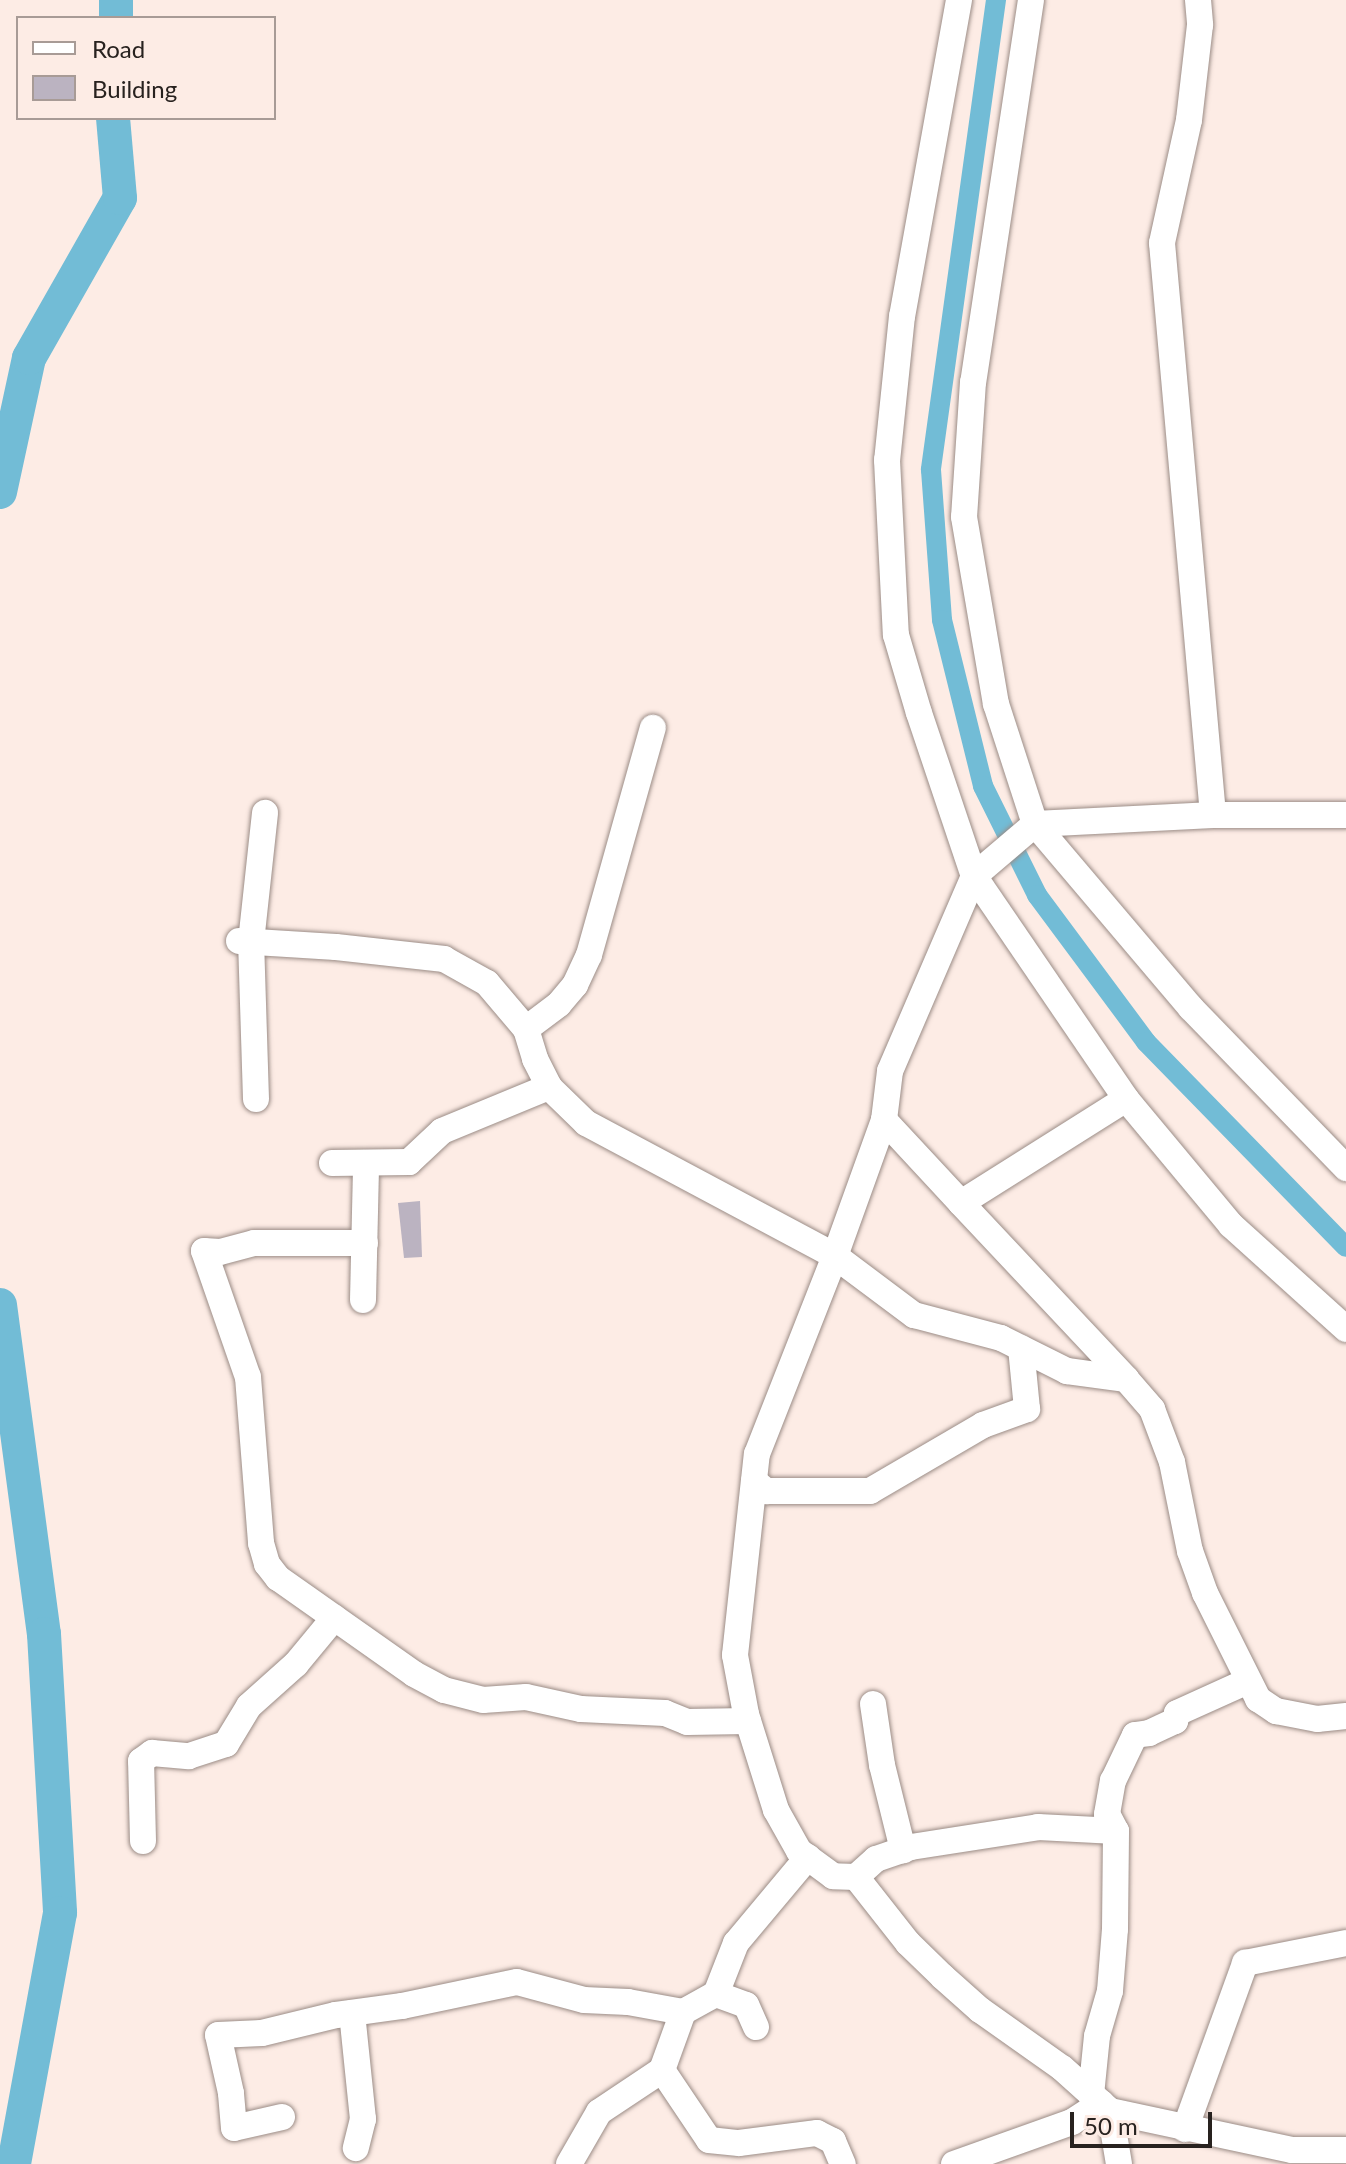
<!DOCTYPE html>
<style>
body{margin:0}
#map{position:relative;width:1346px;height:2164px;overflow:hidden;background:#fdece5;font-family:Lato,sans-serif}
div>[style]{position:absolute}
.canal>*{height:20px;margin:-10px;padding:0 10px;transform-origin:10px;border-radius:10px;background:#72bcd6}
.river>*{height:34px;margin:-17px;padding:0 17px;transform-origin:17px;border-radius:17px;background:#72bcd6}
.building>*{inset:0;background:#bbb3c1}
.roads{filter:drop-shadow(0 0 2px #9b8c86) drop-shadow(0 0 2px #9b8c86)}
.minor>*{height:26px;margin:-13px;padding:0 13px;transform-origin:13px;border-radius:13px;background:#fff}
span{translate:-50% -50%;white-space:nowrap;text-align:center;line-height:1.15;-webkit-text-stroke:7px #fdece5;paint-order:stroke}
.legend{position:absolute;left:16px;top:16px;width:260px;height:104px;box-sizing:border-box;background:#fdece5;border:2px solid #a89b96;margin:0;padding:10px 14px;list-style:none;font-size:24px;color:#28221f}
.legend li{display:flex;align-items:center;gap:16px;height:40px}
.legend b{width:40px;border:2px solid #a89b96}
.scale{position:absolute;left:1070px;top:2112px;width:142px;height:36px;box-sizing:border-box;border:4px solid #28221f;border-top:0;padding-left:10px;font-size:24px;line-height:28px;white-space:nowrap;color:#28221f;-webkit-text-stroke:6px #fdece5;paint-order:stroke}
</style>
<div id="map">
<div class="canal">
<div style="left:996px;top:0;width:474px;rotate:97.9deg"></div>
<div style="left:931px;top:470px;width:150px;rotate:85.8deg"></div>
<div style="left:942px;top:620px;width:171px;rotate:76.1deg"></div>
<div style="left:983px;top:786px;width:122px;rotate:63.6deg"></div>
<div style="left:1037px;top:895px;width:183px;rotate:53.4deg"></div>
<div style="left:1146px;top:1042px;width:286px;rotate:45.7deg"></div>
</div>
<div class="river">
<div style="left:116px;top:0;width:18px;rotate:90deg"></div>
<div style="left:0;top:492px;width:137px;rotate:-77.8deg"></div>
<div style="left:29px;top:358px;width:184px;rotate:-60.4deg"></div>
<div style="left:120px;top:198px;width:80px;rotate:-95deg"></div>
<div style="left:0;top:1305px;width:332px;rotate:82.4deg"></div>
<div style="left:44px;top:1634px;width:279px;rotate:86.7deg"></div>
<div style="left:60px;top:1913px;width:255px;rotate:100.4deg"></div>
</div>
<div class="building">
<div style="clip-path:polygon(420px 1201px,422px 1257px,404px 1258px,398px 1203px)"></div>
</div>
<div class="roads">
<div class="minor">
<div style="left:959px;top:0;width:321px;rotate:100.2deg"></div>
<div style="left:902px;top:316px;width:145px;rotate:95.9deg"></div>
<div style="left:887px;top:460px;width:175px;rotate:87.1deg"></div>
<div style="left:896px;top:635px;width:81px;rotate:73.6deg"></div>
<div style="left:919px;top:713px;width:172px;rotate:71.4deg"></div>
<div style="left:974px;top:876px;width:270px;rotate:55.7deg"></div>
<div style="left:1126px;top:1099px;width:164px;rotate:50.2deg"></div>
<div style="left:1231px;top:1225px;width:155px;rotate:42.1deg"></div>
<div style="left:1031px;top:0;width:386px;rotate:98.6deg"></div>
<div style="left:973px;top:382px;width:135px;rotate:93.8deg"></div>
<div style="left:964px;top:517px;width:190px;rotate:80.3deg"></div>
<div style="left:996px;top:704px;width:126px;rotate:72deg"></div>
<div style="left:1035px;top:824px;width:241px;rotate:49.7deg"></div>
<div style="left:1191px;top:1008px;width:223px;rotate:45.9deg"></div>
<div style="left:1198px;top:0;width:25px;rotate:85deg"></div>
<div style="left:1200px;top:25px;width:96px;rotate:96.6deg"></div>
<div style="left:1189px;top:120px;width:126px;rotate:102.4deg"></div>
<div style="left:1162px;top:243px;width:574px;rotate:84.9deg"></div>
<div style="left:239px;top:941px;width:97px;rotate:3.5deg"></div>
<div style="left:336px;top:947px;width:109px;rotate:6.3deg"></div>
<div style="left:444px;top:959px;width:49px;rotate:29.2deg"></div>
<div style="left:487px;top:983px;width:60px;rotate:49.7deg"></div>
<div style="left:526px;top:1029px;width:31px;rotate:73deg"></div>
<div style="left:535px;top:1059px;width:31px;rotate:63deg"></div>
<div style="left:549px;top:1087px;width:52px;rotate:44.2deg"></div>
<div style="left:586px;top:1123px;width:282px;rotate:28.1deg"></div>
<div style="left:835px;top:1256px;width:145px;rotate:-70.2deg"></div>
<div style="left:884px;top:1120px;width:49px;rotate:-83deg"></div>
<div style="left:890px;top:1071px;width:212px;rotate:-66.7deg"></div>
<div style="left:974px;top:876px;width:80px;rotate:-40.4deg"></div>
<div style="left:1035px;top:824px;width:178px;rotate:-2.9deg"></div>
<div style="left:1213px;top:815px;width:133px"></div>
<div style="left:526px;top:1029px;width:41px;rotate:-37.1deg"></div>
<div style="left:559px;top:1004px;width:25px;rotate:-50deg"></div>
<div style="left:575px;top:985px;width:33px;rotate:-65deg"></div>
<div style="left:589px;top:955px;width:236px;rotate:-74.3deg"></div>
<div style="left:256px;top:1099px;width:157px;rotate:-91.8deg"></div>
<div style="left:251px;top:942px;width:130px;rotate:-83.8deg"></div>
<div style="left:884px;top:1120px;width:113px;rotate:47.1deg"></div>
<div style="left:961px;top:1203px;width:195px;rotate:-32.2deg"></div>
<div style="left:332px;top:1163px;width:77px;rotate:-0.7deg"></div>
<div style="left:409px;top:1162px;width:45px;rotate:-43.2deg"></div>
<div style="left:442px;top:1131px;width:116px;rotate:-22.4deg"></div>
<div style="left:961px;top:1203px;width:241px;rotate:46.8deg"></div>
<div style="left:365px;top:1243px;width:111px;rotate:180deg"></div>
<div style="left:254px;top:1243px;width:35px;rotate:165deg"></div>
<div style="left:220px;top:1252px;width:16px;rotate:-176deg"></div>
<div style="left:204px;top:1251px;width:133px;rotate:70.8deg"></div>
<div style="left:248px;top:1377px;width:167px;rotate:85.5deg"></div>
<div style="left:261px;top:1543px;width:22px;rotate:74deg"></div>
<div style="left:267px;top:1564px;width:18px;rotate:52deg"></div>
<div style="left:278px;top:1578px;width:166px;rotate:35.2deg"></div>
<div style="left:414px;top:1674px;width:34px;rotate:28deg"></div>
<div style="left:444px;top:1690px;width:40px;rotate:14.4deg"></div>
<div style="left:483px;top:1700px;width:43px;rotate:-4deg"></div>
<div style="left:526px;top:1697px;width:56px;rotate:12.3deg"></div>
<div style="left:581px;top:1709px;width:84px;rotate:2.7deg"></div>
<div style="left:665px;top:1713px;width:24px;rotate:22deg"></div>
<div style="left:687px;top:1722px;width:61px;rotate:-0.9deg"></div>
<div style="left:363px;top:1300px;width:137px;rotate:-88.7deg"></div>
<div style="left:754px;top:1481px;width:16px;rotate:40deg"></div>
<div style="left:766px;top:1491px;width:104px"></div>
<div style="left:870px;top:1491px;width:131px;rotate:-30.3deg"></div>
<div style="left:983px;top:1425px;width:47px;rotate:-20deg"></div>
<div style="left:1027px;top:1409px;width:61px;rotate:-95.6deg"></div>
<div style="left:873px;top:1704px;width:62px;rotate:81.6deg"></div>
<div style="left:882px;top:1765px;width:88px;rotate:76.1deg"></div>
<div style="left:143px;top:1841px;width:80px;rotate:-91.4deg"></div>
<div style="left:141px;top:1761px;width:14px;rotate:-36deg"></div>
<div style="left:152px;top:1753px;width:37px;rotate:5deg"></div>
<div style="left:189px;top:1756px;width:39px;rotate:-18deg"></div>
<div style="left:226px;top:1744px;width:44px;rotate:-58.8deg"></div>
<div style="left:249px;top:1706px;width:63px;rotate:-41.8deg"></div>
<div style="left:296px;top:1664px;width:60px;rotate:-50.4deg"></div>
<div style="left:856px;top:1877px;width:27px;rotate:-42deg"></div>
<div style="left:876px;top:1859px;width:37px;rotate:-19deg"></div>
<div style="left:911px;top:1847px;width:129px;rotate:-8.9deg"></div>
<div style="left:1038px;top:1827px;width:78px;rotate:2.9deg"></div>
<div style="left:352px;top:2013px;width:107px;rotate:84.1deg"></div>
<div style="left:363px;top:2119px;width:30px;rotate:104deg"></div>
<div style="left:756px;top:2027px;width:24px;rotate:-114deg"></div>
<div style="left:746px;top:2005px;width:32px;rotate:-160deg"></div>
<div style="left:716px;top:1994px;width:55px;rotate:-68.6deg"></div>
<div style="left:736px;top:1943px;width:112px;rotate:-50.1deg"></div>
<div style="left:662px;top:2070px;width:84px;rotate:56.1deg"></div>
<div style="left:709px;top:2140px;width:30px;rotate:6deg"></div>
<div style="left:739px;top:2143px;width:79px;rotate:-7.3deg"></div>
<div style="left:817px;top:2133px;width:18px;rotate:27deg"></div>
<div style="left:833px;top:2141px;width:25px;rotate:67deg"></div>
<div style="left:1091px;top:2095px;width:59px;rotate:-84.2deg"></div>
<div style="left:1097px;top:2036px;width:47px;rotate:-73.9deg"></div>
<div style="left:1110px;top:1991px;width:62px;rotate:-85.4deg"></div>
<div style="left:1115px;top:1929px;width:98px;rotate:-89.4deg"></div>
<div style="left:1116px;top:1831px;width:19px;rotate:-118deg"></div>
<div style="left:1107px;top:1814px;width:34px;rotate:-80deg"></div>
<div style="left:1113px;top:1781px;width:51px;rotate:-64.4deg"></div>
<div style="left:1135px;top:1735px;width:14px;rotate:-8deg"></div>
<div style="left:1149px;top:1733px;width:29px;rotate:-25deg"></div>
<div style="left:1175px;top:1721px;width:8px;rotate:-76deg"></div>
<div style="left:1177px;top:1713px;width:78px;rotate:-24.3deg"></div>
<div style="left:1110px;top:2111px;width:186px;rotate:12.1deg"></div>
<div style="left:1292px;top:2150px;width:54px"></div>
<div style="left:282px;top:2117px;width:49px;rotate:167.1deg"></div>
<div style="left:234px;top:2128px;width:35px;rotate:-95deg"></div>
<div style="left:231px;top:2093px;width:59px;rotate:-102.6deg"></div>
<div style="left:218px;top:2035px;width:44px;rotate:-2.6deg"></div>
<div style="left:262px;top:2033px;width:76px;rotate:-13.7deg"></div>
<div style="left:336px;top:2015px;width:67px;rotate:-7.8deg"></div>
<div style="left:402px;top:2006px;width:117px;rotate:-11.8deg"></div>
<div style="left:517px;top:1982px;width:69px;rotate:15deg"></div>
<div style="left:584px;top:2000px;width:44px;rotate:2.6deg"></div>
<div style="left:628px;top:2002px;width:56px;rotate:10.3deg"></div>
<div style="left:683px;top:2012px;width:38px;rotate:-29deg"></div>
<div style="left:1185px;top:2129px;width:177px;rotate:-70.1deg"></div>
<div style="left:1245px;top:1963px;width:103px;rotate:-11.2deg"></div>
<div style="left:569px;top:2164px;width:60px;rotate:-60deg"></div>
<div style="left:599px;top:2112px;width:76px;rotate:-33.7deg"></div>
<div style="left:662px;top:2070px;width:62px;rotate:-70.1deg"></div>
<div style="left:954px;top:2164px;width:125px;rotate:-19.6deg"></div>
<div style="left:1072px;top:2122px;width:35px;rotate:-33deg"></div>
<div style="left:1119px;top:2164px;width:54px;rotate:-99.6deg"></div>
<div style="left:1110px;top:2111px;width:64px;rotate:-138.1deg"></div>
<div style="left:1062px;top:2068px;width:100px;rotate:-144.7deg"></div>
<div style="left:980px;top:2010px;width:50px;rotate:-138.3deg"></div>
<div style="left:943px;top:1977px;width:49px;rotate:-135.8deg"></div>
<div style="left:908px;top:1943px;width:84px;rotate:-128.2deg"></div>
<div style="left:856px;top:1877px;width:23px;rotate:-178deg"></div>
<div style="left:833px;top:1876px;width:42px;rotate:-143.7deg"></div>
<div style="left:799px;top:1851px;width:47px;rotate:-119.3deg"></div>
<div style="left:776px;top:1810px;width:101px;rotate:-107.4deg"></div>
<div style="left:746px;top:1714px;width:60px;rotate:-100.6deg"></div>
<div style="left:735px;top:1655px;width:202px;rotate:-83.8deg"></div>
<div style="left:757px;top:1454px;width:213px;rotate:-68.5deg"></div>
<div style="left:835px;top:1256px;width:99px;rotate:36.8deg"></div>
<div style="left:914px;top:1315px;width:90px;rotate:14.8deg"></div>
<div style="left:1001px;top:1338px;width:74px;rotate:26.6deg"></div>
<div style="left:1067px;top:1371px;width:60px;rotate:7.7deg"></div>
<div style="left:1126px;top:1379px;width:40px;rotate:49deg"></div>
<div style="left:1152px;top:1409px;width:57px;rotate:69.3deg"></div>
<div style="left:1172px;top:1462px;width:91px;rotate:78.6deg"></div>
<div style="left:1190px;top:1551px;width:45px;rotate:70.3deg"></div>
<div style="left:1205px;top:1593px;width:119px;rotate:63.4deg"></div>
<div style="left:1258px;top:1699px;width:22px;rotate:34deg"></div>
<div style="left:1276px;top:1711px;width:42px;rotate:11deg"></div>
<div style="left:1317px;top:1719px;width:29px;rotate:-6deg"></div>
</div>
</div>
<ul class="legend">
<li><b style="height:10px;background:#fff"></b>Road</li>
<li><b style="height:22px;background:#bbb3c1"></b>Building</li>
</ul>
<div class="scale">50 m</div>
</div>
